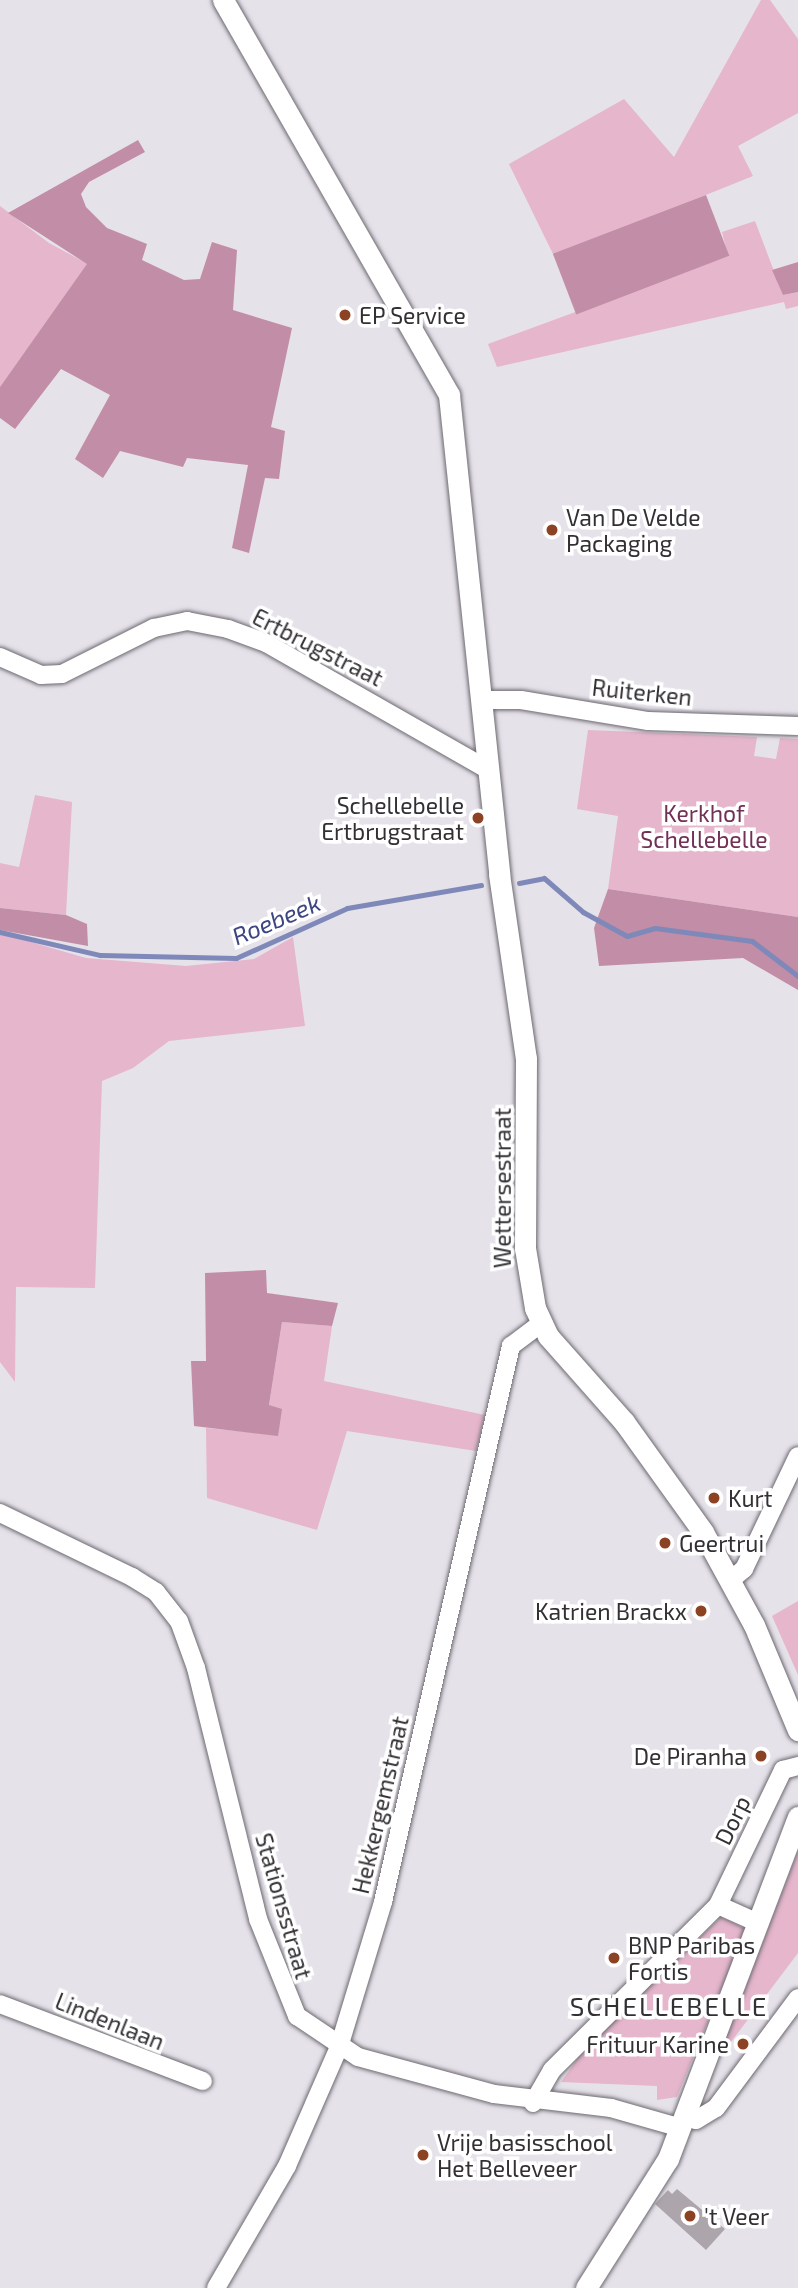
<!DOCTYPE html>
<style>
body{margin:0}
#map{position:relative;width:798px;height:2288px;overflow:hidden;background:#e6e2ea;font-family:"Exo 2",sans-serif}
div>[style]{position:absolute}
.green>*{inset:0;background:#e5b6cc}
.forest>*{inset:0;background:#c28da7;transform-origin:0 0}
.stream>*{height:5px;margin:-2.5px;padding:0 2.5px;transform-origin:2.5px;border-radius:2.5px;background:#7f89b9}
.building>*{inset:0;background:#ada5ac}
.roads{filter:drop-shadow(0 0 2px #6d6970) drop-shadow(0 0 2px #6d6970)}
.minor>*{height:18px;margin:-9px;padding:0 9px;transform-origin:9px;border-radius:9px;background:#fff}
.major>*{height:21px;margin:-10.5px;padding:0 10.5px;transform-origin:10.5px;border-radius:10.5px;background:#fff}
.dots>*{width:19px;height:19px;translate:-50% -50%;box-sizing:border-box;border:4px solid #fff;border-radius:50%}
span{translate:-50% -50%;white-space:nowrap;text-align:center;line-height:1.15;-webkit-text-stroke:7px #fff;paint-order:stroke}
.poi-label{font-size:23px;color:#323033}
.left{translate:0 -50%;text-align:left}
.right{translate:-100% -50%;text-align:right}
.street-label{font-size:23px;color:#323033}
.park-label{font-size:23px;color:#723055}
.water-label{font-size:24px;color:#3d4583;font-style:italic}
.quarter-label{font-size:26px;color:#323033;letter-spacing:2px}
</style>
<div id="map">
<div class="green">
<div style="clip-path:polygon(761px 0,770px 0,798px 39px,798px 113px,738px 146px,753px 176px,554px 256px,509px 164px,624px 99px,674px 157px)"></div>
<div style="clip-path:polygon(0 206px,49px 243px,88px 264px,0 387px)"></div>
<div style="clip-path:polygon(755px 221px,783px 295px,798px 292px,798px 306px,786px 309px,784px 302px,497px 367px,488px 344px,728px 256px,722px 232px)"></div>
<div style="clip-path:polygon(588px 730px,757px 737px,754px 756px,776px 759px,780px 738px,798px 739px,798px 917px,608px 889px,618px 816px,577px 809px)"></div>
<div style="clip-path:polygon(35px 795px,72px 802px,66px 915px,0 908px,0 863px,19px 867px)"></div>
<div style="clip-path:polygon(0 933px,86px 958px,186px 966px,254px 959px,293px 937px,305px 1026px,169px 1041px,133px 1068px,102px 1081px,95px 1288px,16px 1287px,15px 1382px,0 1362px)"></div>
<div style="clip-path:polygon(282px 1322px,332px 1326px,324px 1381px,485px 1415px,476px 1451px,347px 1431px,317px 1530px,207px 1498px,206px 1428px,278px 1435px,269px 1405px)"></div>
<div style="clip-path:polygon(798px 1601px,798px 1675px,772px 1616px)"></div>
<div style="clip-path:polygon(798px 1851px,798px 1953px,728px 2046px,724px 2043px)"></div>
<div style="clip-path:polygon(721px 1917px,746px 1929px,677px 2097px,657px 2100px,657px 2086px,561px 2082px,583px 2051px)"></div>
</div>
<div class="forest">
<div style="clip-path:polygon(138px 140px,145px 152px,89px 182px,81px 194px,86px 207px,107px 228px,147px 244px,142px 260px,184px 280px,200px 279px,212px 242px,237px 250px,233px 310px,292px 328px,271px 427px,285px 431px,279px 479px,265px 478px,249px 553px,232px 548px,248px 465px,187px 458px,183px 467px,120px 451px,103px 478px,75px 459px,110px 395px,61px 369px,15px 429px,0 418px,0 387px,87px 264px,8px 213px)"></div>
<div style="left:706px;top:195px;width:65px;height:164px;rotate:69deg"></div>
<div style="clip-path:polygon(798px 262px,798px 292px,783px 295px,772px 270px)"></div>
<div style="clip-path:polygon(608px 889px,798px 917px,798px 990px,743px 958px,599px 966px,594px 928px)"></div>
<div style="clip-path:polygon(0 908px,66px 915px,87px 924px,88px 946px,0 930px)"></div>
<div style="clip-path:polygon(266px 1270px,267px 1293px,338px 1303px,332px 1326px,282px 1322px,269px 1405px,282px 1409px,278px 1436px,194px 1426px,191px 1361px,206px 1361px,205px 1273px)"></div>
</div>
<div class="stream">
<div style="left:519px;top:883px;width:25px;rotate:-11deg"></div>
<div style="left:544px;top:878px;width:52px;rotate:41.1deg"></div>
<div style="left:583px;top:912px;width:50px;rotate:28.6deg"></div>
<div style="left:627px;top:936px;width:29px;rotate:-16deg"></div>
<div style="left:655px;top:928px;width:98px;rotate:7.6deg"></div>
<div style="left:752px;top:941px;width:58px;rotate:37.3deg"></div>
<div style="left:0;top:932px;width:103px;rotate:13deg"></div>
<div style="left:100px;top:955px;width:136px;rotate:1.3deg"></div>
<div style="left:236px;top:958px;width:122px;rotate:-24.2deg"></div>
<div style="left:347px;top:908px;width:136px;rotate:-9.7deg"></div>
</div>
<div class="building">
<div style="clip-path:polygon(677px 2189px,725px 2229px,706px 2250px,655px 2204px,668px 2190px,672px 2194px)"></div>
</div>
<div class="roads">
<div class="minor">
<div style="left:0;top:657px;width:45px;rotate:23.7deg"></div>
<div style="left:41px;top:675px;width:21px;rotate:-3deg"></div>
<div style="left:62px;top:674px;width:103px;rotate:-26.6deg"></div>
<div style="left:154px;top:628px;width:34px;rotate:-12deg"></div>
<div style="left:187px;top:621px;width:42px;rotate:11deg"></div>
<div style="left:228px;top:629px;width:40px;rotate:20.2deg"></div>
<div style="left:266px;top:643px;width:254px;rotate:29.7deg"></div>
<div style="left:481px;top:700px;width:40px"></div>
<div style="left:521px;top:700px;width:129px;rotate:9.4deg"></div>
<div style="left:648px;top:721px;width:150px;rotate:1.9deg"></div>
<div style="left:0;top:1513px;width:147px;rotate:25.9deg"></div>
<div style="left:132px;top:1577px;width:28px;rotate:32deg"></div>
<div style="left:156px;top:1592px;width:37px;rotate:52deg"></div>
<div style="left:179px;top:1621px;width:50px;rotate:70.1deg"></div>
<div style="left:196px;top:1668px;width:259px;rotate:76.1deg"></div>
<div style="left:258px;top:1919px;width:105px;rotate:68.1deg"></div>
<div style="left:297px;top:2016px;width:73px;rotate:33.9deg"></div>
<div style="left:358px;top:2057px;width:141px;rotate:15.2deg"></div>
<div style="left:494px;top:2094px;width:118px;rotate:6.8deg"></div>
<div style="left:611px;top:2108px;width:73px;rotate:15.9deg"></div>
<div style="left:732px;top:1579px;width:16px;rotate:-40deg"></div>
<div style="left:744px;top:1569px;width:125px;rotate:-64.5deg"></div>
<div style="left:718px;top:1905px;width:44px;rotate:24.2deg"></div>
<div style="left:0;top:2004px;width:217px;rotate:20.8deg"></div>
<div style="left:533px;top:2103px;width:38px;rotate:-60deg"></div>
<div style="left:552px;top:2070px;width:234px;rotate:-44.8deg"></div>
<div style="left:718px;top:1905px;width:150px;rotate:-64.3deg"></div>
<div style="left:783px;top:1770px;width:16px;rotate:-15deg"></div>
<div style="left:686px;top:2117px;width:10px;rotate:17deg"></div>
<div style="left:696px;top:2120px;width:23px;rotate:-31deg"></div>
<div style="left:716px;top:2108px;width:137px;rotate:-53.3deg"></div>
<div style="left:216px;top:2288px;width:141px;rotate:-59.8deg"></div>
<div style="left:287px;top:2166px;width:130px;rotate:-66.4deg"></div>
<div style="left:339px;top:2047px;width:152px;rotate:-73.1deg"></div>
<div style="left:383px;top:1902px;width:571px;rotate:-77.04deg"></div>
<div style="left:511px;top:1346px;width:38px;rotate:-37deg"></div>
</div>
<div class="major">
<div style="left:223px;top:0;width:455px;rotate:60.2deg"></div>
<div style="left:449px;top:395px;width:482px;rotate:84deg"></div>
<div style="left:499px;top:874px;width:186px;rotate:81.7deg"></div>
<div style="left:526px;top:1058px;width:190px;rotate:90.3deg"></div>
<div style="left:525px;top:1248px;width:61px;rotate:80.5deg"></div>
<div style="left:535px;top:1308px;width:31px;rotate:65deg"></div>
<div style="left:548px;top:1336px;width:115px;rotate:48.5deg"></div>
<div style="left:624px;top:1422px;width:135px;rotate:54.3deg"></div>
<div style="left:703px;top:1532px;width:106px;rotate:61.3deg"></div>
<div style="left:754px;top:1625px;width:114px;rotate:67.3deg"></div>
<div style="left:586px;top:2288px;width:153px;rotate:-57.6deg"></div>
<div style="left:668px;top:2159px;width:366px;rotate:-69.2deg"></div>
</div>
</div>
<div class="dots">
<div style="left:345px;top:315px;background:#8c4324"></div>
<div style="left:552px;top:530px;background:#8c4324"></div>
<div style="left:478px;top:818px;background:#8c4324"></div>
<div style="left:714px;top:1498px;background:#8c4324"></div>
<div style="left:665px;top:1543px;background:#8c4324"></div>
<div style="left:701px;top:1611px;background:#8c4324"></div>
<div style="left:761px;top:1756px;background:#8c4324"></div>
<div style="left:614px;top:1958px;background:#8c4324"></div>
<div style="left:743px;top:2044px;background:#8c4324"></div>
<div style="left:423px;top:2155px;background:#8c4324"></div>
<div style="left:690px;top:2216px;background:#8c4324"></div>
</div>
<div class="poi-label">
<span class="left" style="left:359px;top:315px">EP Service</span>
<span class="left" style="left:566px;top:530px">Van De Velde<br>Packaging</span>
<span class="right" style="left:464px;top:818px">Schellebelle<br>Ertbrugstraat</span>
<span class="left" style="left:728px;top:1498px">Kurt</span>
<span class="left" style="left:679px;top:1543px">Geertrui</span>
<span class="right" style="left:687px;top:1611px">Katrien Brackx</span>
<span class="right" style="left:747px;top:1756px">De Piranha</span>
<span class="left" style="left:628px;top:1958px">BNP Paribas<br>Fortis</span>
<span class="right" style="left:729px;top:2044px">Frituur Karine</span>
<span class="left" style="left:437px;top:2155px">Vrije basisschool<br>Het Belleveer</span>
<span class="left" style="left:704px;top:2216px">'t Veer</span>
</div>
<div class="street-label">
<span style="left:318px;top:647px;rotate:27deg">Ertbrugstraat</span>
<span style="left:642px;top:692px;rotate:6deg">Ruiterken</span>
<span style="left:502px;top:1188px;rotate:-90deg">Wettersestraat</span>
<span style="left:380px;top:1805px;rotate:-77deg">Hekkergemstraat</span>
<span style="left:732px;top:1820px;rotate:-64deg">Dorp</span>
<span style="left:284px;top:1906px;rotate:74deg">Stationsstraat</span>
<span style="left:110px;top:2021px;rotate:22deg">Lindenlaan</span>
</div>
<div class="park-label">
<span style="left:704px;top:826px">Kerkhof<br>Schellebelle</span>
</div>
<div class="water-label">
<span style="left:276px;top:919px;rotate:-23deg">Roebeek</span>
</div>
<div class="quarter-label">
<span style="left:669px;top:2006px">SCHELLEBELLE</span>
</div>
</div>
